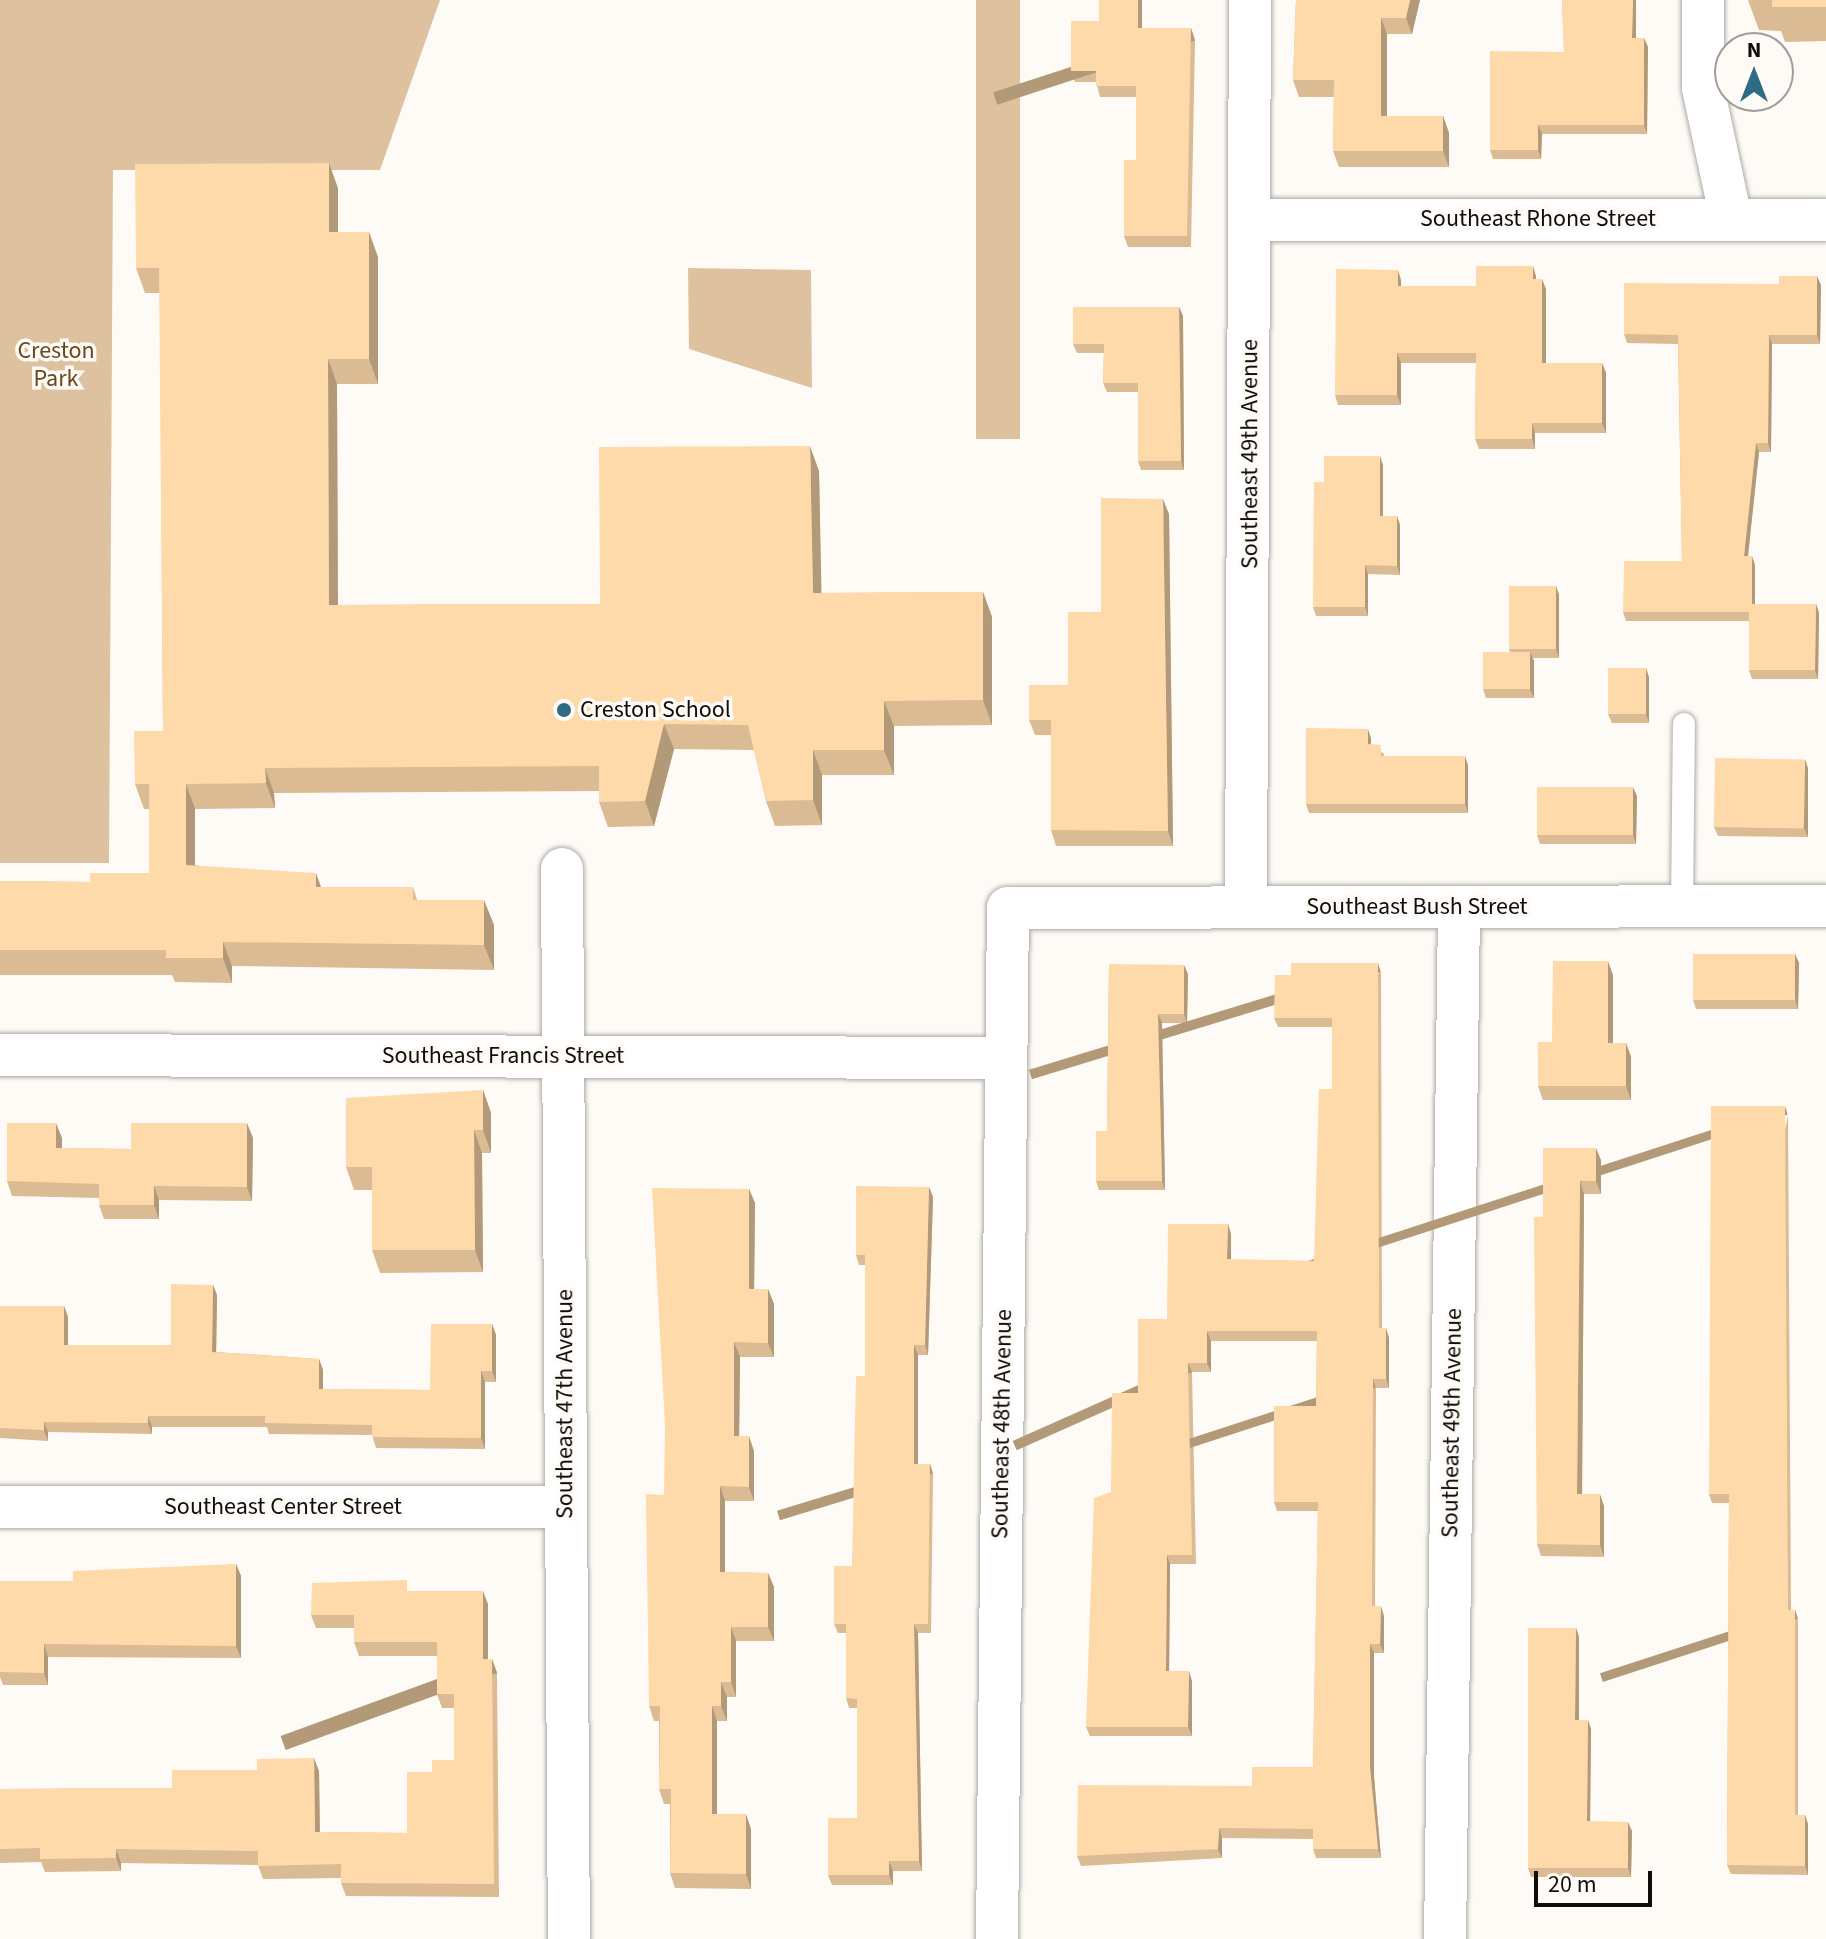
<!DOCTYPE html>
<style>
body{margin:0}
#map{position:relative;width:1826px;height:1939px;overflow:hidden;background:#fefaf6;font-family:"Source Sans 3",sans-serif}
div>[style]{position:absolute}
.green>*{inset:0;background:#dec29f;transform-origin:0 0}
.roads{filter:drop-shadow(0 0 2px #aeaaa6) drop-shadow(0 0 2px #aeaaa6)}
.lane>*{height:22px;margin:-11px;padding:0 11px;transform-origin:11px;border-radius:11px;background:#fff}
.street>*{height:42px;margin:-21px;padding:0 21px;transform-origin:21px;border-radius:21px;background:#fff}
.wall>*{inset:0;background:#dabb93}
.shaded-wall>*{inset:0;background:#b29978;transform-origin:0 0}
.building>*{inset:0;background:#fedaab;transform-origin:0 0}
.dots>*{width:22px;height:22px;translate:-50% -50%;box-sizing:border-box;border:4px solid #fefaf6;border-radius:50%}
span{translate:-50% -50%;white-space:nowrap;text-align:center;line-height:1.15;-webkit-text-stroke:7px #fefaf6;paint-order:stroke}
.street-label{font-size:24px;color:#0f0e0c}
.park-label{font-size:24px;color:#67491d}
.poi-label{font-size:24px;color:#0f0e0c}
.left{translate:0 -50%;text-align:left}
.north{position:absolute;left:1714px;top:32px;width:80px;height:80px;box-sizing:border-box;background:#fefaf6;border:2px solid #9e9c98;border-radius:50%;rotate:0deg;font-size:22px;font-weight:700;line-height:32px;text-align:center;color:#0f0e0c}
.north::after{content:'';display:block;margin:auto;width:28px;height:36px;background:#2d6c82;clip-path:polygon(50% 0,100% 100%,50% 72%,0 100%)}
.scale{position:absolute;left:1534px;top:1871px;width:118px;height:36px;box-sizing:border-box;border:4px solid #0f0e0c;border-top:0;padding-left:10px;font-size:24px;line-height:28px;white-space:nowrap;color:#0f0e0c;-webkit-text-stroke:6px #fefaf6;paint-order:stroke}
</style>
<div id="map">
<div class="green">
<div style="clip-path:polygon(0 0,440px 0,380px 170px,113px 170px,109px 863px,0 863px)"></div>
<div style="left:976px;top:0;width:44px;height:439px"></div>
<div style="clip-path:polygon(688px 268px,811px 270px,812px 388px,689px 349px)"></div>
</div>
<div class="roads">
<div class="lane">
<div style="left:1682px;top:907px;width:183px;rotate:-89.4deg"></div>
</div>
<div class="street">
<div style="left:1703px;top:0;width:88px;rotate:90deg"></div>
<div style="left:1703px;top:88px;width:134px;rotate:77.9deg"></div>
<div style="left:1251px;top:220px;width:575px"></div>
<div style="left:562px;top:869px;width:1070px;rotate:89.63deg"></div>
<div style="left:1246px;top:907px;width:907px;rotate:-89.75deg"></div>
<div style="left:0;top:1055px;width:1006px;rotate:0.17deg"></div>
<div style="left:0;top:1507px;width:566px"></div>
<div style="left:997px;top:1939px;width:1031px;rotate:-89.39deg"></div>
<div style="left:1008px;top:908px;width:818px;rotate:-0.14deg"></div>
<div style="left:1445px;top:1939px;width:1032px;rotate:-89.22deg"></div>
</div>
</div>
<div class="wall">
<div style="clip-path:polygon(1099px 0,1142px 0,1142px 28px,1191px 28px,1195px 40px,1191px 247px,1128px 247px,1124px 236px,1136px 160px,1136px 97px,1100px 97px,1096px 82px,1075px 82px,1071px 71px,1099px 21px)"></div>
<div style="clip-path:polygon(1296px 0,1420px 0,1412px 34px,1387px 34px,1387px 116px,1443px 116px,1449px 133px,1449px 167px,1339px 167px,1333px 151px,1334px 97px,1299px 97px,1293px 80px)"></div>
<div style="clip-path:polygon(1562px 0,1636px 0,1636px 38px,1644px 38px,1648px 47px,1647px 134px,1542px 134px,1541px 159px,1493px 159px,1490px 150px,1564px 52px)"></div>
<div style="clip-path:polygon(1748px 0,1826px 0,1826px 41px,1785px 42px,1781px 31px,1759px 30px)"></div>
<div style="clip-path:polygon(338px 188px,338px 232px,378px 257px,378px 384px,337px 384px,338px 605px,600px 604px,819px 471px,821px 593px,983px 592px,992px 617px,992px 725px,894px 726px,894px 775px,822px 775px,822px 825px,775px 826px,766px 801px,754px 750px,674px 749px,654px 826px,608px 827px,599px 802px,599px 791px,274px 793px,275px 808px,195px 809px,195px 865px,321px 887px,413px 887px,417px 900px,494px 925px,494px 970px,232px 966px,232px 983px,175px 982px,172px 975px,0 975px,0 881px,90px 882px,149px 873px,149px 809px,144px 809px,135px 784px,163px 731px,160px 293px,145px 293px,136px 268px)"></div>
<div style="clip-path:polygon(1536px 276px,1536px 279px,1546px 289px,1546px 363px,1602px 363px,1606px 373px,1606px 433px,1535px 433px,1535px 449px,1479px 449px,1475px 439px,1476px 363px,1401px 363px,1401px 405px,1338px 405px,1335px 395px,1401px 280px,1401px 286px,1476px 286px)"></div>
<div style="clip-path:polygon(1821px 285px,1820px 344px,1772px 344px,1771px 452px,1759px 452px,1748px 556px,1755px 565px,1755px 604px,1816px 604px,1819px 613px,1818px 679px,1752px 679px,1749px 670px,1749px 621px,1626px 621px,1623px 612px,1682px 561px,1678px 344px,1627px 343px,1624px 334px)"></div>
<div style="clip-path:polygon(1179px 307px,1183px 316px,1184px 470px,1141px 470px,1138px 461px,1138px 392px,1107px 392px,1103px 383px,1104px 353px,1077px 353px,1073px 344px)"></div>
<div style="clip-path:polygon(1383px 465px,1383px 516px,1397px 516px,1400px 525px,1400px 575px,1368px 574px,1368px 616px,1316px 616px,1313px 607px,1324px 482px)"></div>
<div style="clip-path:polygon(1169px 514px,1173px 846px,1056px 846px,1051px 830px,1051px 735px,1035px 735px,1029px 720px,1068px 685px,1101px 612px)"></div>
<div style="clip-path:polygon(1556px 586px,1559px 595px,1559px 658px,1532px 658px,1534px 661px,1534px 698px,1486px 698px,1483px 689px,1510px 652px,1509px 649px)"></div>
<div style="clip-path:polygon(1649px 677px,1649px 723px,1612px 723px,1608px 714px)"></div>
<div style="clip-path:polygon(1371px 738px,1371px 744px,1384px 754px,1384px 756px,1468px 765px,1468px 813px,1309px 813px,1306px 804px)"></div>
<div style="clip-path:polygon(1808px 768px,1808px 837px,1718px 836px,1714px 827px)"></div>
<div style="clip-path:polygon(1637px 796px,1636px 844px,1540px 844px,1537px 835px)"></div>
<div style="clip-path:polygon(1795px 954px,1799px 963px,1798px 1009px,1696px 1009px,1693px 1000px)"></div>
<div style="clip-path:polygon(1109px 964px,1188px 974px,1187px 1023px,1162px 1023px,1165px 1190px,1099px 1190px,1096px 1181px,1107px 1131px)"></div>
<div style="clip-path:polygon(1381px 973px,1382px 1328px,1386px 1328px,1389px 1338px,1389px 1388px,1376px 1388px,1375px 1606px,1384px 1616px,1384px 1653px,1374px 1653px,1374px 1777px,1381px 1858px,1316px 1858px,1313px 1849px,1313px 1839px,1222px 1838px,1222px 1858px,1081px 1866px,1077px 1856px,1252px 1786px,1313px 1767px,1318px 1511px,1277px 1511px,1274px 1502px,1316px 1406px,1317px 1341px,1211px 1341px,1211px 1372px,1192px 1372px,1196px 1564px,1170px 1564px,1169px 1671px,1192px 1681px,1192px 1736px,1090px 1736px,1086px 1727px,1111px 1492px,1138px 1393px,1167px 1319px,1228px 1224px,1231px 1234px,1231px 1260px,1314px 1261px,1332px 1089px,1332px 1027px,1278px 1027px,1274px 1018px)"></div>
<div style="clip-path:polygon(1613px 975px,1613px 1043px,1626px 1043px,1631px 1057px,1631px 1100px,1543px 1100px,1538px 1086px,1552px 1042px)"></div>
<div style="clip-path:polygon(483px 1090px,491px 1113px,491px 1153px,482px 1153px,483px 1272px,380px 1273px,372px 1250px,372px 1190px,354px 1190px,346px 1167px)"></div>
<div style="clip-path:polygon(1788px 1115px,1791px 1610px,1795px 1610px,1798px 1619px,1798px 1815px,1805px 1815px,1808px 1824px,1808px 1875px,1731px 1874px,1727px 1865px,1729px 1503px,1712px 1503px,1709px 1494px)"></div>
<div style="clip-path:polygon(62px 1138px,62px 1148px,131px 1149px,253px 1138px,252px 1201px,159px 1200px,159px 1219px,104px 1219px,99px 1205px,99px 1198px,12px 1196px,7px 1181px)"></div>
<div style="clip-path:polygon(1601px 1160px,1601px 1194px,1584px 1194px,1582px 1494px,1604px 1506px,1604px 1557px,1541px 1556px,1537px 1544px,1543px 1217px)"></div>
<div style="clip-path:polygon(929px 1187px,933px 1197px,928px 1355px,918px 1355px,918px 1464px,930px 1464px,933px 1474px,931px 1633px,918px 1633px,922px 1871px,893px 1871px,893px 1885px,832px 1885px,828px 1875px,857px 1818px,857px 1708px,849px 1708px,846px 1698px,846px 1633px,838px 1633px,834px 1624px,852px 1566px,865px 1376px,865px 1265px,859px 1265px,856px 1255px)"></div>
<div style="clip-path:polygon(749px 1189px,755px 1203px,754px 1289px,768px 1289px,774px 1304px,774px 1357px,740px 1357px,739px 1436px,754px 1451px,754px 1501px,725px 1501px,725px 1572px,768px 1573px,774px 1587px,774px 1641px,736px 1641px,736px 1697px,727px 1697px,727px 1721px,717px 1721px,717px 1814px,751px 1829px,751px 1889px,675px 1888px,670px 1873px,670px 1804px,664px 1804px,659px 1789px,659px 1721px,654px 1721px,649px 1706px,664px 1495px)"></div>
<div style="clip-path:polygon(213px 1285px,217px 1295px,216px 1352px,319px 1359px,323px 1370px,323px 1389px,430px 1390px,492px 1324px,496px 1335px,496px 1382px,485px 1382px,485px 1449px,376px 1448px,372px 1435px,269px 1434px,267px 1427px,152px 1427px,152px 1434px,48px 1432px,48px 1441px,0 1438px,0 1306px,64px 1306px,68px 1317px,68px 1345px,171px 1345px)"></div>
<div style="clip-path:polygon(236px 1564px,241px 1576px,241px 1658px,48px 1657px,48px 1685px,3px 1685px,0 1677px,0 1581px,73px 1581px)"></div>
<div style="clip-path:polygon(411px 1591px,488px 1604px,488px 1659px,492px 1659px,497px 1673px,499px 1897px,346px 1896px,341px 1883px,341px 1878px,263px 1879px,258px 1865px,121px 1863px,121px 1871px,45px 1872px,41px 1862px,0 1863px,0 1789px,172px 1788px,319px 1771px,320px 1832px,407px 1833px,432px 1772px,454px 1760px,454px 1708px,442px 1708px,437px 1694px,437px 1656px,359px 1656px,354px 1642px,354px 1628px,316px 1628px,311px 1615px)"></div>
<div style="clip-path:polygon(1576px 1628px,1579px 1637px,1579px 1720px,1588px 1720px,1591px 1729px,1590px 1821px,1632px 1831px,1631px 1877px,1531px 1877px,1528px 1868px)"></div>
</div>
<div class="shaded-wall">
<div style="clip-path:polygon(1138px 0,1142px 0,1142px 40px,1138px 28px)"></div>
<div style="clip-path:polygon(1410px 0,1420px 0,1412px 34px,1406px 18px)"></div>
<div style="clip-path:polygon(1633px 0,1636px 0,1636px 47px,1632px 38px)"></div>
<div style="clip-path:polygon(1381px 18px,1387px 34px,1387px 133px,1381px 116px)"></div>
<div style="left:1191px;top:28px;width:13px;height:208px;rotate:72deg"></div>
<div style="clip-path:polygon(1644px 38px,1648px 47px,1647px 134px,1644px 125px)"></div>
<div style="clip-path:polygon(1443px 116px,1449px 133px,1449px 167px,1443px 151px)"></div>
<div style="clip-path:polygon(1538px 125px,1542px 134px,1541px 159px,1538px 150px)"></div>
<div style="clip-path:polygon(329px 163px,338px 188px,338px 257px,329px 232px)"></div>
<div style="clip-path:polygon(369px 232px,378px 257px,378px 384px,369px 359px)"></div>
<div style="clip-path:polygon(1533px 266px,1536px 276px,1536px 289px,1533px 279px)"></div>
<div style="clip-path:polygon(1398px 270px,1401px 280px,1401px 296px,1398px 286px)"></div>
<div style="clip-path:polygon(1817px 276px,1821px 285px,1820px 344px,1817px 335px)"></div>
<div style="clip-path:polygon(1542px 279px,1546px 289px,1546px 373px,1542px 363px)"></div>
<div style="clip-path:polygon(1179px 307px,1183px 316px,1184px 470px,1181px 461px)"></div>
<div style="clip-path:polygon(1769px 335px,1772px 344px,1771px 452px,1768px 443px)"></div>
<div style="clip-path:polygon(1397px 353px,1401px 363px,1401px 405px,1397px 395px)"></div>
<div style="clip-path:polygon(328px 359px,337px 384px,338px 630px,329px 605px)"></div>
<div style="clip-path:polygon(1602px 363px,1606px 373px,1606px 433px,1602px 423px)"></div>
<div style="clip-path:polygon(1532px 423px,1535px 433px,1535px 449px,1532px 439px)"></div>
<div style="clip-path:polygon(1756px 443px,1759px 452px,1747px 565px,1744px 556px)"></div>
<div style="clip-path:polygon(810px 446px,819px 471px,822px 618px,813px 593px)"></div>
<div style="clip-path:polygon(1380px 456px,1383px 465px,1383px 525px,1380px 516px)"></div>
<div style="clip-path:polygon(1163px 499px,1169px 514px,1173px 846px,1168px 831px)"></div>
<div style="clip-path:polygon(1397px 516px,1400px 525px,1400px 575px,1397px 566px)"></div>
<div style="clip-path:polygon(1752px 556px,1755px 565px,1755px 613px,1752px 604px)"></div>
<div style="clip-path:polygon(1365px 565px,1368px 574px,1368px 616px,1365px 607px)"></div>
<div style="clip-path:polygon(1556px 586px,1559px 595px,1559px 658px,1556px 649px)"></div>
<div style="clip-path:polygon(983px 592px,992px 617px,992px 725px,983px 700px)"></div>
<div style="clip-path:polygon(1816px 604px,1819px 613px,1818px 679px,1815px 670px)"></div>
<div style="clip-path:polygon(1530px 652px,1534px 661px,1534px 698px,1530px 689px)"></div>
<div style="clip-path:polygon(1646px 668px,1649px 677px,1649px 723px,1646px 714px)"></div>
<div style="clip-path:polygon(884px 701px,894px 726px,894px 775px,884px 750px)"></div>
<div style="clip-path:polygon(664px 724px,674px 749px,654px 826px,645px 801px)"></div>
<div style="clip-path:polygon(1368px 729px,1371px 738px,1371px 753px,1368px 744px)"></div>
<div style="clip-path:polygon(813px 750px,822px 775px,822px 825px,813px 800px)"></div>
<div style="clip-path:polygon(1465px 756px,1468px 765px,1468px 813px,1465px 804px)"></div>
<div style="clip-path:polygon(1805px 759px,1808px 768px,1808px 837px,1804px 828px)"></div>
<div style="clip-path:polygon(265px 768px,274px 793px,275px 808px,266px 783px)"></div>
<div style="clip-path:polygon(186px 784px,195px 809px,195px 890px,186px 865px)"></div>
<div style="clip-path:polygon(1633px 787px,1637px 796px,1636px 844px,1633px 835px)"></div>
<div style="clip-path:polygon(316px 873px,325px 898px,316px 887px)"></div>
<div style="clip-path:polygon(484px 900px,494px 925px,494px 970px,484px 945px)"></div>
<div style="clip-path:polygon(223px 942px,232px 966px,232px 983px,223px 958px)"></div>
<div style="clip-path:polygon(1795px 954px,1799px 963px,1798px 1009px,1795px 1000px)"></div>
<div style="clip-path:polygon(1608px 961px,1613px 975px,1613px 1057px,1608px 1043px)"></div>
<div style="left:1378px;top:963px;width:10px;height:365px;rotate:73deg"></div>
<div style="clip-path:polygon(1184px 965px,1188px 974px,1187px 1023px,1184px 1014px)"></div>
<div style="clip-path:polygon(1158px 1014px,1162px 1023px,1165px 1190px,1162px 1181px)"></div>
<div style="clip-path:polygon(1626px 1043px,1631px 1057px,1631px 1100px,1626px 1086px)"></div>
<div style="clip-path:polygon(483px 1090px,491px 1113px,491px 1153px,483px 1130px)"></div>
<div style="left:1785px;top:1106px;width:9px;height:504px;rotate:72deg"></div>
<div style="clip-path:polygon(56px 1123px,62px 1138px,62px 1162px,56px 1148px)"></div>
<div style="clip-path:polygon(247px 1123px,253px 1138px,252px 1201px,247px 1187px)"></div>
<div style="clip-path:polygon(474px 1130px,482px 1153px,483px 1272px,475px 1250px)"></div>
<div style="clip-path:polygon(1596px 1148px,1601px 1160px,1601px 1194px,1596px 1181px)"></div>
<div style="clip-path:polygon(1580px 1181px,1584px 1194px,1582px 1506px,1577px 1494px)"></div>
<div style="clip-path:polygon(154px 1186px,159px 1200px,159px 1219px,154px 1205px)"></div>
<div style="clip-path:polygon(929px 1187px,933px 1197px,928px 1355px,925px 1345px)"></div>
<div style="clip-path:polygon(749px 1189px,755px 1203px,754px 1304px,749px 1289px)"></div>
<div style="clip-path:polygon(1228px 1224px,1231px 1234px,1231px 1269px,1227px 1259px)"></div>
<div style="clip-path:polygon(213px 1285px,217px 1295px,216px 1362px,212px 1352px)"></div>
<div style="clip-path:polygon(768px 1289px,774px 1304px,774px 1357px,768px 1343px)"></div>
<div style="clip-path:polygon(64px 1306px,68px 1317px,68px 1356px,64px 1345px)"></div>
<div style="clip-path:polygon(492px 1324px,496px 1335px,496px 1382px,492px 1371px)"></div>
<div style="clip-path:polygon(1386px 1328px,1389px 1338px,1389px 1388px,1386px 1379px)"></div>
<div style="clip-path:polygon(1207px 1331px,1211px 1341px,1211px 1372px,1207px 1363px)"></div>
<div style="clip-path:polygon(734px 1342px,740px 1357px,739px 1450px,734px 1436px)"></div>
<div style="clip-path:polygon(914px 1345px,918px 1355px,918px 1474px,914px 1464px)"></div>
<div style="clip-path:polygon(319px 1359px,323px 1370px,323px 1400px,319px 1389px)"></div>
<div style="left:1188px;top:1363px;width:10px;height:192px;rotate:66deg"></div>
<div style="clip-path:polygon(481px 1371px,485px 1382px,485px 1449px,481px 1438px)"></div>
<div style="left:1373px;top:1379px;width:9px;height:227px;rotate:72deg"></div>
<div style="clip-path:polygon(148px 1416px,152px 1427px,152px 1434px,148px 1423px)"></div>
<div style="clip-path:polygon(44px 1422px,48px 1432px,48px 1441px,44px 1430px)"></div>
<div style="clip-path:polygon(749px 1436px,754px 1451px,754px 1501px,749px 1487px)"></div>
<div style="left:930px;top:1464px;width:10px;height:160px;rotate:73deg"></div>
<div style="clip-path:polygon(720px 1486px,725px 1501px,725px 1587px,720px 1572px)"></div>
<div style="clip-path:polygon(1600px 1494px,1604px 1506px,1604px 1557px,1600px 1545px)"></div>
<div style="clip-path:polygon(1167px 1555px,1170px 1564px,1169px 1681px,1166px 1671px)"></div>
<div style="clip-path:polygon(236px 1564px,241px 1576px,241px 1658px,236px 1646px)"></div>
<div style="clip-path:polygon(768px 1573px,774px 1587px,774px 1641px,768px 1627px)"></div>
<div style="clip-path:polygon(483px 1591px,488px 1604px,488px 1673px,483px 1659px)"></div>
<div style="clip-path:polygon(1381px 1606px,1384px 1616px,1384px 1653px,1380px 1644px)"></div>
<div style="left:1795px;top:1610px;width:9px;height:205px;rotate:72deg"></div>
<div style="clip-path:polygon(914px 1624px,918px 1633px,922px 1871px,919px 1861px)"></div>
<div style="clip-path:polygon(731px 1627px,736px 1641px,736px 1697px,731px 1682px)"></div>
<div style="clip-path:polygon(1576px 1628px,1579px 1637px,1579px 1729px,1575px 1720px)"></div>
<div style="clip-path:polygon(44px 1644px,48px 1657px,48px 1685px,44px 1673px)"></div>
<div style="clip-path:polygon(1370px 1644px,1374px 1653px,1374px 1777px,1381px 1858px,1378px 1849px,1370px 1767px)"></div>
<div style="left:492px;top:1659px;width:15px;height:225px;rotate:70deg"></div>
<div style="clip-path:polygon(1189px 1671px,1192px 1681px,1192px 1736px,1188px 1727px)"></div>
<div style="clip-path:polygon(721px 1682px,727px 1697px,727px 1721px,721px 1706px)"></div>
<div style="clip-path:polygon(712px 1706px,717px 1721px,717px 1828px,712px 1814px)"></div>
<div style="clip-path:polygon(1588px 1720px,1591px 1729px,1590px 1830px,1587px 1821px)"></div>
<div style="clip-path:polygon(314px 1758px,319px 1771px,320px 1846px,315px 1832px)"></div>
<div style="clip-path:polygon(746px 1814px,751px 1829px,751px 1889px,746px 1874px)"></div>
<div style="clip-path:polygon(1805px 1815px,1808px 1824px,1808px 1875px,1805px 1866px)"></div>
<div style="clip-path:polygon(1628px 1822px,1632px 1831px,1631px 1877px,1628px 1868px)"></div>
<div style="clip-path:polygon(1219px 1828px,1222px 1838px,1222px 1858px,1218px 1849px)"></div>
<div style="clip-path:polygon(116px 1849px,121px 1863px,121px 1871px,116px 1858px)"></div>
<div style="clip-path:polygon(889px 1861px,893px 1871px,893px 1885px,889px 1875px)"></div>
</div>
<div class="building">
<div style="clip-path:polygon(1099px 0,1138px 0,1138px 28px,1191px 28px,1187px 236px,1124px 236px,1124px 160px,1136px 160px,1136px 86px,1096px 86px,1096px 71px,1071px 71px,1071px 21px,1099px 21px)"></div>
<div style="clip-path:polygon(1296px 0,1410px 0,1406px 18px,1381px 18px,1381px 116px,1443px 116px,1443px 151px,1333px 151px,1334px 80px,1293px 80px)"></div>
<div style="clip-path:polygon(1562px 0,1633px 0,1632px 38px,1644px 38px,1644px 125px,1538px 125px,1538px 150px,1490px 150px,1490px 51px,1564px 52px)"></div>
<div style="left:1772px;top:0;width:54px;height:7px"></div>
<div style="clip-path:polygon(329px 163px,329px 232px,369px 232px,369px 359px,328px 359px,329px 605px,600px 604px,599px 447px,810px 446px,813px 593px,983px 592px,983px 700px,884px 701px,884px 750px,813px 750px,813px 800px,766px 801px,748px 725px,664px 724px,645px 801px,599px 802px,599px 766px,265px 768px,266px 783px,186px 784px,186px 865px,316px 873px,316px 887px,413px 887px,413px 900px,484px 900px,484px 945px,223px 942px,223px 958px,166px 958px,166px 950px,0 950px,0 881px,90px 882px,90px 873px,149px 873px,149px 784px,135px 784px,134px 731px,163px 731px,159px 268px,136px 268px,135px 164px)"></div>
<div style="clip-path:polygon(1476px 266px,1533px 266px,1533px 279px,1542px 279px,1542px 363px,1602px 363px,1602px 423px,1532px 423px,1532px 439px,1475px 439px,1476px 353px,1397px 353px,1397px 395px,1335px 395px,1336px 269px,1398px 270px,1398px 286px,1476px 286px)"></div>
<div style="clip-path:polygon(1779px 276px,1817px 276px,1817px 335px,1769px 335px,1768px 443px,1756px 443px,1744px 556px,1752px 556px,1752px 604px,1816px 604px,1815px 670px,1749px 670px,1749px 612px,1623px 612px,1624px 561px,1682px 561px,1678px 335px,1624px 334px,1624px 283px,1779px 284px)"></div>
<div style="clip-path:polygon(1073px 307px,1179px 307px,1181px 461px,1138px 461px,1138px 383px,1103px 383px,1104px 344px,1073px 344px)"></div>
<div style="clip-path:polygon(1324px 456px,1380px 456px,1380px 516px,1397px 516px,1397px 566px,1365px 565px,1365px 607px,1313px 607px,1314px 482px,1324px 482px)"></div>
<div style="clip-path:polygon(1101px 498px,1163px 499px,1168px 831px,1051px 830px,1051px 720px,1029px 720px,1029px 685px,1068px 685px,1068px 612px,1101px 612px)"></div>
<div style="left:1509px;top:586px;width:47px;height:63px"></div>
<div style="left:1483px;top:652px;width:47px;height:37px"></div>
<div style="left:1608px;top:668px;width:38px;height:46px"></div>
<div style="clip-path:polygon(1306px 728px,1368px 729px,1368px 744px,1381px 745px,1381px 756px,1465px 756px,1465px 804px,1306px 804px)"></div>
<div style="left:1715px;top:758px;width:90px;height:69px;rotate:1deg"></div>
<div style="left:1537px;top:787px;width:96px;height:48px"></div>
<div style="left:1693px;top:954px;width:102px;height:46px"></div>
<div style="clip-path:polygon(1553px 961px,1608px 961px,1608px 1043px,1626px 1043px,1626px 1086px,1538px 1086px,1538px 1042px,1552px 1042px)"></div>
<div style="clip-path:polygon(1291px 963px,1378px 963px,1379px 1328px,1386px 1328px,1386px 1379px,1373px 1379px,1372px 1606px,1381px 1606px,1380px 1644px,1370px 1644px,1370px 1767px,1378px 1849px,1313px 1849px,1313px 1829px,1219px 1828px,1218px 1849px,1077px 1856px,1078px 1785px,1252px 1786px,1252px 1767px,1313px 1767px,1318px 1502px,1274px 1502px,1274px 1406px,1316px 1406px,1317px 1331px,1207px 1331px,1207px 1363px,1188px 1363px,1192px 1555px,1167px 1555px,1166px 1671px,1189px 1671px,1188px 1727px,1086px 1727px,1094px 1498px,1111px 1492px,1112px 1393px,1138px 1393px,1138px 1319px,1167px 1319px,1168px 1224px,1228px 1224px,1227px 1259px,1314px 1261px,1319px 1089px,1332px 1089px,1332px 1018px,1274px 1018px,1275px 975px,1291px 975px)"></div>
<div style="clip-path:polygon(1109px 964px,1184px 965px,1184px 1014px,1158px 1014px,1162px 1181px,1096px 1181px,1096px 1131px,1107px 1131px)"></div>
<div style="clip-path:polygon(483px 1090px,483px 1130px,474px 1130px,475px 1250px,372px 1250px,372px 1167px,346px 1167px,346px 1098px)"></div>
<div style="clip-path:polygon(1711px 1106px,1785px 1106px,1788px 1610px,1795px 1610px,1795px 1815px,1805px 1815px,1805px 1866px,1727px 1865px,1729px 1494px,1709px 1494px)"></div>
<div style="clip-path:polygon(7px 1123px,56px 1123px,56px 1148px,131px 1149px,131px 1123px,247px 1123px,247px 1187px,154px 1186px,154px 1205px,99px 1205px,99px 1184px,7px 1181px)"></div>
<div style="clip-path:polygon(1543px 1148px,1596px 1148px,1596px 1181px,1580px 1181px,1577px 1494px,1600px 1494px,1600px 1545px,1537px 1544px,1534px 1217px,1543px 1217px)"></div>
<div style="clip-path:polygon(856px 1186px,929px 1187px,925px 1345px,914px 1345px,914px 1464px,930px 1464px,928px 1624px,914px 1624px,919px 1861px,889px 1861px,889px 1875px,828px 1875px,828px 1818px,857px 1818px,857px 1699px,846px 1698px,846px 1624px,834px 1624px,834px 1566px,852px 1566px,856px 1376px,865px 1376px,865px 1255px,856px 1255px)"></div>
<div style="clip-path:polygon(652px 1188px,749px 1189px,749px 1289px,768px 1289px,768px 1343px,734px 1342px,734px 1436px,749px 1436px,749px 1487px,720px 1486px,720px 1572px,768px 1573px,768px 1627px,731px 1627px,731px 1682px,721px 1682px,721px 1706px,712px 1706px,712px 1814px,746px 1814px,746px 1874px,670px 1873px,671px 1789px,659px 1789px,660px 1706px,649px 1706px,646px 1494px,664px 1495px,665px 1426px)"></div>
<div style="clip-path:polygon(171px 1284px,213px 1285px,212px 1352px,319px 1359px,319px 1389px,430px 1390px,431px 1324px,492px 1324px,492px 1371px,481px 1371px,481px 1438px,372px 1437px,372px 1425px,265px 1423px,265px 1416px,148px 1416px,148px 1423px,44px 1422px,44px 1430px,0 1428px,0 1306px,64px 1306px,64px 1345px,171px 1345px)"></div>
<div style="clip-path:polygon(236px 1564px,236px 1646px,44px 1644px,44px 1673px,0 1672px,0 1581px,73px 1581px,73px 1571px)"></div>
<div style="clip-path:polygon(407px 1580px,407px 1591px,483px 1591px,483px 1659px,492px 1659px,494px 1884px,341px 1883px,341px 1864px,258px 1866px,258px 1851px,116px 1849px,116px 1858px,40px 1859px,40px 1848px,0 1849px,0 1789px,172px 1788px,172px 1770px,257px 1770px,257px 1759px,314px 1758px,315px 1832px,407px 1833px,407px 1772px,432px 1772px,432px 1760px,454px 1760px,454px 1694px,437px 1694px,437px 1642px,354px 1642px,354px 1615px,311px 1615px,312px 1583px)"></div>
<div style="clip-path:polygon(1528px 1628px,1576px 1628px,1575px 1720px,1588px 1720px,1587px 1821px,1628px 1822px,1628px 1868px,1528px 1868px)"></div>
</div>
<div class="dots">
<div style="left:564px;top:710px;background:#2d6c82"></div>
</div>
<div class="street-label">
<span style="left:1538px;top:219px">Southeast Rhone Street</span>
<span style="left:1250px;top:454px;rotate:-90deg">Southeast 49th Avenue</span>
<span style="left:1417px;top:907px">Southeast Bush Street</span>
<span style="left:503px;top:1056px">Southeast Francis Street</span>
<span style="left:565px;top:1404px;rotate:-90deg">Southeast 47th Avenue</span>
<span style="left:1452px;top:1423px;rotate:-89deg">Southeast 49th Avenue</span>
<span style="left:1002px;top:1424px;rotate:-89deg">Southeast 48th Avenue</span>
<span style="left:283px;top:1507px">Southeast Center Street</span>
</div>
<div class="park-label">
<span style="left:56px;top:365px">Creston<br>Park</span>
</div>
<div class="poi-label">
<span class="left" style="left:580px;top:710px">Creston School</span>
</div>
<div class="north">N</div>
<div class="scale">20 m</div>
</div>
